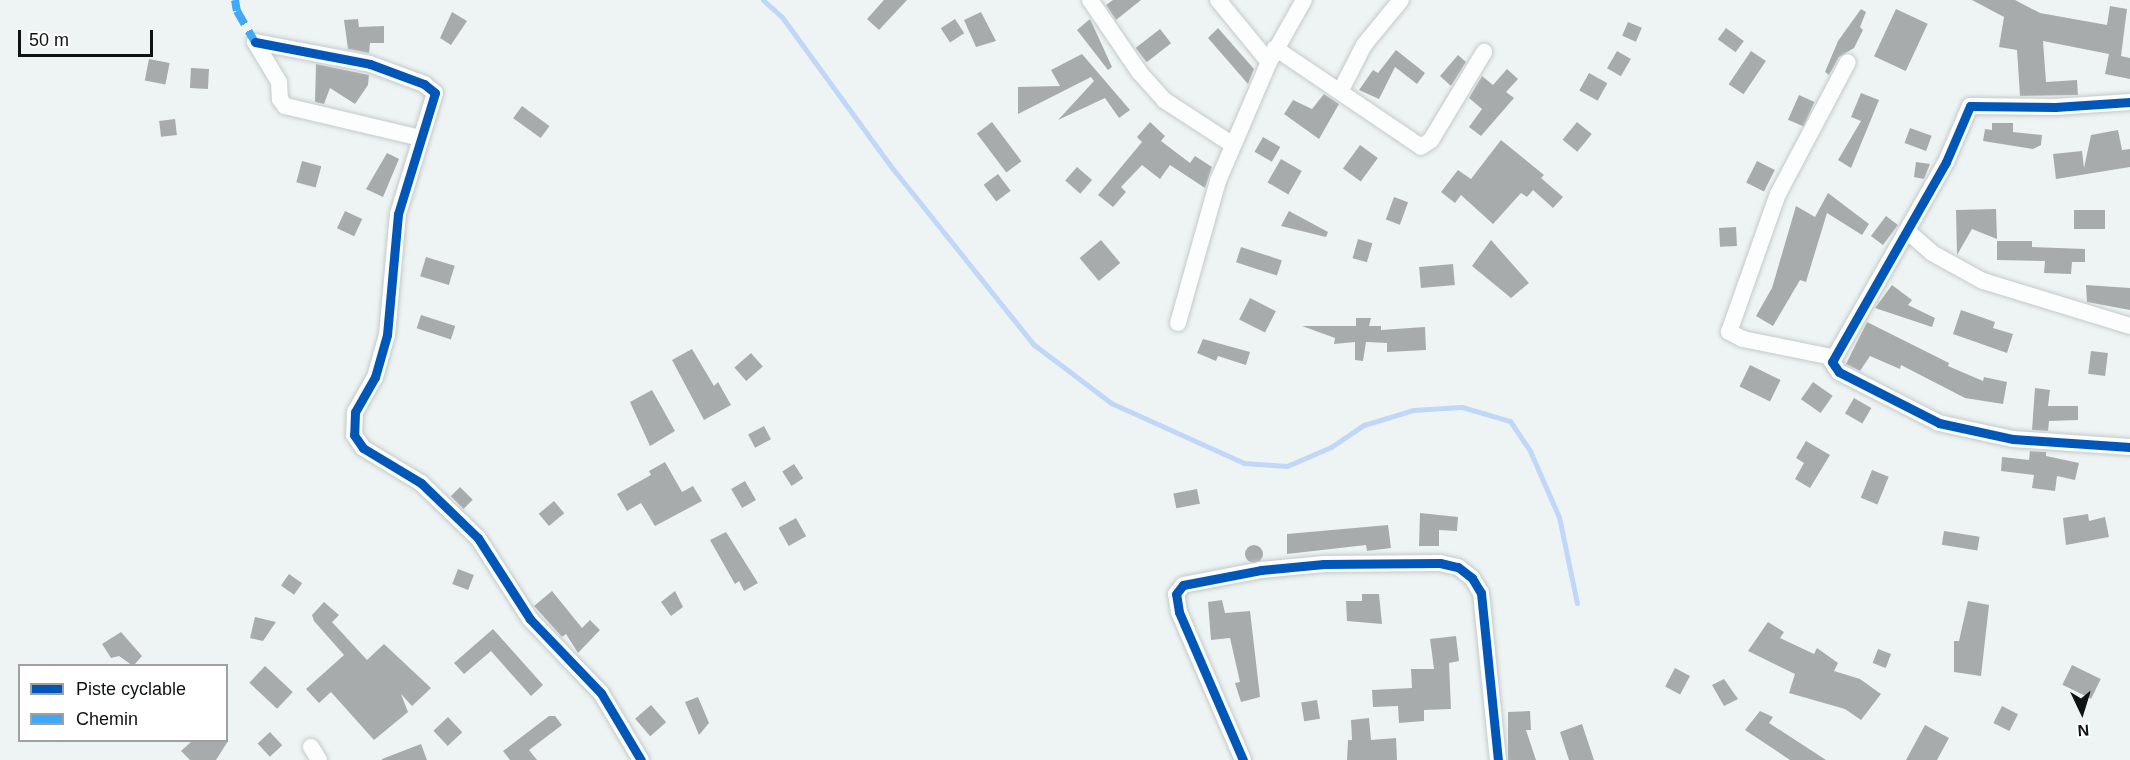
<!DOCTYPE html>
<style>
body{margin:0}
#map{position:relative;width:2130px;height:760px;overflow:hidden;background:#eef4f4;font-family:Arial,sans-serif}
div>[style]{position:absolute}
.stream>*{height:5px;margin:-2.5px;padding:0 2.5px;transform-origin:2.5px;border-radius:2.5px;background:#c1d7f8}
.building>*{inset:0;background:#a7abac;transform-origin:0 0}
.round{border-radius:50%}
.roads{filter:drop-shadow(0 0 2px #c4cac9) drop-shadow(0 0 2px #c4cac9)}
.street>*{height:16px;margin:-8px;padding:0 8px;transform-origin:8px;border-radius:8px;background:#fcfdfd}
.quiet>*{height:8px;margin-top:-4px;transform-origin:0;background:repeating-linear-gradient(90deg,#3fa9f5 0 15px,transparent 0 23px)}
.cycleway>*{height:9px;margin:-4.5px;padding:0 4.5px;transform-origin:4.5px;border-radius:4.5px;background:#0057b8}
span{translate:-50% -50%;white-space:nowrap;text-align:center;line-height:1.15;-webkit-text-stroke:4.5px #fff;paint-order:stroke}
.legend{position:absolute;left:18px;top:664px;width:210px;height:78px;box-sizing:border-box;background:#fff;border:2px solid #9fa1a1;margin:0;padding:8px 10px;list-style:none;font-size:18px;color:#0f1313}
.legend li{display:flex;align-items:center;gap:12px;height:30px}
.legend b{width:30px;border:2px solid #9fa1a1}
.north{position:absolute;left:2052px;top:682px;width:60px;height:60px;-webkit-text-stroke:4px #fff;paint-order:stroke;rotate:176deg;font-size:16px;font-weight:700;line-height:24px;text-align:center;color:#0f1313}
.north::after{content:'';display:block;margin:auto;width:21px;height:27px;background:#0f1313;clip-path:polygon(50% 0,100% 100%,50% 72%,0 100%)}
.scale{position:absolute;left:18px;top:30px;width:135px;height:27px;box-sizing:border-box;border:3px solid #0f1313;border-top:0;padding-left:8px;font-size:18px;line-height:21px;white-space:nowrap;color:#0f1313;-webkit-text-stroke:4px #fff;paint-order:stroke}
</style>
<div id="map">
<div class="stream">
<div style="left:763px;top:0;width:25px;rotate:42deg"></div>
<div style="left:782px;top:17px;width:188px;rotate:53.9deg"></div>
<div style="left:893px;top:169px;width:224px;rotate:51.3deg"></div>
<div style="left:1033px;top:344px;width:98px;rotate:37.1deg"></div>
<div style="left:1111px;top:403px;width:146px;rotate:24.3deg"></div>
<div style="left:1244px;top:463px;width:43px;rotate:4deg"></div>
<div style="left:1287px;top:466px;width:48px;rotate:-23.4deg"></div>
<div style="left:1331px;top:447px;width:40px;rotate:-34deg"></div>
<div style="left:1364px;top:425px;width:51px;rotate:-17deg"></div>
<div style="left:1413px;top:410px;width:49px;rotate:-3.5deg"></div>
<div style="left:1462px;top:407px;width:50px;rotate:16.3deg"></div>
<div style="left:1510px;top:421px;width:36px;rotate:56deg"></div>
<div style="left:1530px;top:451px;width:72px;rotate:66.3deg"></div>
<div style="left:1559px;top:517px;width:88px;rotate:78.2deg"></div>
</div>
<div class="building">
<div style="clip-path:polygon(884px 0,907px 0,879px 30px,867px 19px)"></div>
<div style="clip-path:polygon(1113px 0,1141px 0,1116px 20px,1106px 5px)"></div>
<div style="clip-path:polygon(1972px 0,2015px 0,2040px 13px,2107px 25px,2110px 6px,2127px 9px,2121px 56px,2130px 58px,2130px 79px,2105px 74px,2109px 54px,2043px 41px,2046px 82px,2077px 80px,2078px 95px,2020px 96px,2017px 50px,1999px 47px,2004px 17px)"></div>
<div style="clip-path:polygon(1861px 9px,1866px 12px,1860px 27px,1863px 30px,1854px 48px,1839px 57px,1829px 75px,1825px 72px,1838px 41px)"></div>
<div style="left:1896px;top:9px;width:35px;height:52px;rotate:25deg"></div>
<div style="clip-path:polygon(452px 12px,467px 21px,451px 45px,440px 38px)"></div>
<div style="clip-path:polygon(981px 12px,996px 41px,976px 47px,964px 20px)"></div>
<div style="clip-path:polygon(358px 19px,359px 27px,384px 26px,384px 43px,370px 43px,369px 53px,348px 49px,344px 20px)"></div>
<div style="left:955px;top:19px;width:17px;height:17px;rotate:57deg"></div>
<div style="clip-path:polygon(1090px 19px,1112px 67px,1108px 70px,1077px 30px)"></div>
<div style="left:1628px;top:22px;width:15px;height:15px;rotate:23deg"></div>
<div style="clip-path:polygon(1218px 28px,1254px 69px,1248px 84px,1208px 38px)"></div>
<div style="left:1726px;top:28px;width:22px;height:14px;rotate:36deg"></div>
<div style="left:1160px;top:29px;width:18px;height:31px;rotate:52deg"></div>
<div style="clip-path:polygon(1396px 50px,1425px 73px,1417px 84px,1395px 67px,1379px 99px,1359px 90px,1373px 70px,1378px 73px)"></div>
<div style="left:1617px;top:51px;width:16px;height:20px;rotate:30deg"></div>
<div style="left:1751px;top:51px;width:18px;height:40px;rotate:34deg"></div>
<div style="clip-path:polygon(1082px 54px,1130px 110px,1119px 118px,1105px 98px,1058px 120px,1094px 81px,1091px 77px,1018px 114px,1018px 87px,1060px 86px,1051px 70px)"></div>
<div style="clip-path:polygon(1458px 55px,1466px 62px,1451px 86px,1440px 76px)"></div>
<div style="left:149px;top:59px;width:21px;height:22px;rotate:11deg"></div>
<div style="clip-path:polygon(316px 64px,369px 75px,368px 85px,355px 104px,330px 88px,324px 104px,315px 102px)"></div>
<div style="left:191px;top:68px;width:18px;height:20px;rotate:3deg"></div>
<div style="clip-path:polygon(1507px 69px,1518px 79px,1506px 92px,1514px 98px,1481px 136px,1469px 127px,1482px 109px,1469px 98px,1482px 76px,1493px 85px)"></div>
<div style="left:1589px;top:73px;width:21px;height:20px;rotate:29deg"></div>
<div style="clip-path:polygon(1861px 93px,1879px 100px,1851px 168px,1838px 160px,1861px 121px,1851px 117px)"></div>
<div style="clip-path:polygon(1324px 94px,1339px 104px,1319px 139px,1284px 114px,1293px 100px,1312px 109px)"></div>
<div style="left:1799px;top:95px;width:17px;height:27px;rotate:24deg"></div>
<div style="left:522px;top:106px;width:34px;height:15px;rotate:36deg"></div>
<div style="left:175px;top:119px;width:16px;height:16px;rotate:83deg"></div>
<div style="left:992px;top:122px;width:49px;height:19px;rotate:53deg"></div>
<div style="clip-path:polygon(1150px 122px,1165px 136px,1161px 141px,1190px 163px,1195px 156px,1212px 167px,1205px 188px,1170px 165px,1160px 179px,1142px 165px,1121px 187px,1126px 192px,1113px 207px,1098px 195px,1142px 142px,1137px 137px)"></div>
<div style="left:1577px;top:122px;width:19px;height:23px;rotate:39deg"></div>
<div style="clip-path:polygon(1992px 123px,2013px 123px,2013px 132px,2042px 135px,2041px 145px,2033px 149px,1983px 141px,1985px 129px,1992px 130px)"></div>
<div style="left:1910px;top:128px;width:23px;height:16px;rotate:20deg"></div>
<div style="clip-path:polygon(2118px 130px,2122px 150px,2130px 149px,2130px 167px,2056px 179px,2053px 154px,2082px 151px,2084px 168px,2091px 135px)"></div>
<div style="left:1263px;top:137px;width:20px;height:17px;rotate:30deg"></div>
<div style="clip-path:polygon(1501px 140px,1544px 175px,1541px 178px,1563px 197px,1553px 208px,1533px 190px,1527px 197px,1521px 193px,1493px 224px,1461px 195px,1455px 203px,1441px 192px,1458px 170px,1471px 179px)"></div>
<div style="left:1360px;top:145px;width:22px;height:29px;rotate:36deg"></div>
<div style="clip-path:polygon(387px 153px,399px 159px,383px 197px,366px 189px)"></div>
<div style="left:1281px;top:159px;width:24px;height:27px;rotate:30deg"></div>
<div style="left:302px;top:161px;width:20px;height:22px;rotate:15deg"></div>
<div style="left:1757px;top:161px;width:20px;height:24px;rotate:27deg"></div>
<div style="clip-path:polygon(1916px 162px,1930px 164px,1924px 179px,1914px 177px)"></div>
<div style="left:1077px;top:167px;width:20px;height:18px;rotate:41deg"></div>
<div style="left:998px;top:174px;width:21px;height:18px;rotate:53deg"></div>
<div style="clip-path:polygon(1828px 193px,1869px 224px,1862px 235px,1827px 213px,1806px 282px,1800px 280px,1773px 326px,1756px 316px,1772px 288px,1796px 206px,1815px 217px)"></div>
<div style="left:1394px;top:197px;width:15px;height:24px;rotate:20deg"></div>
<div style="clip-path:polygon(1996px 209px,1997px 239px,1972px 229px,1957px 255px,1956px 210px)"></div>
<div style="left:2074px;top:210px;width:31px;height:19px"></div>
<div style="left:345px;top:211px;width:19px;height:19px;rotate:25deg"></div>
<div style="clip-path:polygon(1289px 211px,1328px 232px,1326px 237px,1281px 226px)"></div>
<div style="left:1886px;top:216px;width:15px;height:25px;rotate:37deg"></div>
<div style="left:1736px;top:227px;width:19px;height:17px;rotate:87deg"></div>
<div style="left:1358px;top:239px;width:15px;height:20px;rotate:16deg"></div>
<div style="left:1101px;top:240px;width:30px;height:28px;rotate:50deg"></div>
<div style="clip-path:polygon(1491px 240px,1529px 283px,1511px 298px,1472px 266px)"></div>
<div style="clip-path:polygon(1997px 241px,2032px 241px,2032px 247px,2085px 249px,2085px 262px,2072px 262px,2071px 274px,2044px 273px,2045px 261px,1997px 260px)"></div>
<div style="left:1241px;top:247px;width:43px;height:16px;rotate:18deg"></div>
<div style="left:426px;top:257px;width:30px;height:20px;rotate:17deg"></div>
<div style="left:1453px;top:264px;width:21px;height:34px;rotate:85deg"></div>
<div style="clip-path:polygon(1892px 285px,1912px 300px,1908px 305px,1935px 318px,1932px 327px,1875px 308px)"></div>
<div style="clip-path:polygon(2086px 285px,2130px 288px,2130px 310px,2087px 302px)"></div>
<div style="left:1250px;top:298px;width:29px;height:24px;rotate:27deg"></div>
<div style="clip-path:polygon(1961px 310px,1995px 322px,1993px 328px,2013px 334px,2007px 353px,1953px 334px)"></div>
<div style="left:421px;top:315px;width:36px;height:14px;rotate:18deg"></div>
<div style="clip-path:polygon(1356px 318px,1371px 318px,1369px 326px,1381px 326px,1381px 330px,1425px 327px,1426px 350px,1387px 352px,1387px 343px,1366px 342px,1363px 361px,1355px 360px,1355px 342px,1334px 344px,1335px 338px,1302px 326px,1356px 326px)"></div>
<div style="clip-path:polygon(1867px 322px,1949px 363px,1948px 366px,1983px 381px,1984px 377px,2007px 382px,2003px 404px,1965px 398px,1901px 365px,1900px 369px,1870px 356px,1860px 371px,1846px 364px)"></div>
<div style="clip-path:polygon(1203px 339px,1250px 352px,1246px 365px,1218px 356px,1216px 361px,1197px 353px)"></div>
<div style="clip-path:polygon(692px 349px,714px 386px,718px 382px,731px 405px,704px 420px,672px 360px)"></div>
<div style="left:2091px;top:351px;width:17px;height:23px;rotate:7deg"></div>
<div style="left:751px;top:353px;width:18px;height:22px;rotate:49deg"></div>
<div style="left:1750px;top:365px;width:34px;height:24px;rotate:26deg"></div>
<div style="left:1813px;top:382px;width:24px;height:21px;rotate:35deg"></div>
<div style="clip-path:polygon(2035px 388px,2050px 390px,2048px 406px,2078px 406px,2078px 420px,2049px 421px,2048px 431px,2032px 430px)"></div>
<div style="clip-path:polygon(652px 390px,675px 431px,650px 446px,630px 402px)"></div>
<div style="left:1854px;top:398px;width:20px;height:18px;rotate:30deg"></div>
<div style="left:764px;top:426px;width:15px;height:18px;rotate:62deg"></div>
<div style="clip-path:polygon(1806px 441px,1830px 455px,1810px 488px,1795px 479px,1804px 463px,1796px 458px)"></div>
<div style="clip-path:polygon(2030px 451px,2046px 452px,2046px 456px,2079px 463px,2075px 480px,2057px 476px,2055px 491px,2032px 488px,2034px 475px,2001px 471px,2002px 457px,2029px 460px)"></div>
<div style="clip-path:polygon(665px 462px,682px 492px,693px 486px,702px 501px,655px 526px,641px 503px,627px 511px,617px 494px,651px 475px,649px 471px)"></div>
<div style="left:794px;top:464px;width:17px;height:14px;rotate:57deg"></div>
<div style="left:1872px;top:470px;width:18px;height:30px;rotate:22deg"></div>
<div style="left:745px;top:481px;width:22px;height:16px;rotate:60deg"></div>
<div style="left:460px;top:487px;width:18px;height:13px;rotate:45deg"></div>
<div style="left:1197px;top:489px;width:15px;height:24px;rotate:79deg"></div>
<div style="left:554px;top:501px;width:16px;height:20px;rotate:50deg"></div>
<div style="clip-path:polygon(1420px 513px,1458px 517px,1457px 531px,1439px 530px,1439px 546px,1419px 546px)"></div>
<div style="clip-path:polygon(2088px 514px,2089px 521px,2105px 517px,2109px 537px,2066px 545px,2063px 518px)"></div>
<div style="left:796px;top:518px;width:21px;height:20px;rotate:61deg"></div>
<div style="clip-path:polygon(1388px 525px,1391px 548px,1367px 551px,1366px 545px,1287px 554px,1287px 534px)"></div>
<div style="left:1944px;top:531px;width:36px;height:14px;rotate:9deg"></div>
<div style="clip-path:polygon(726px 532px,758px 583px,744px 591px,739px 581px,735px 584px,710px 540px)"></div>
<div class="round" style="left:1245px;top:545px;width:18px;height:18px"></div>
<div style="left:458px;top:569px;width:17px;height:16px;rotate:21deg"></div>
<div style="left:289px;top:574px;width:16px;height:14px;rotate:35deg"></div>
<div style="clip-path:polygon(552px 591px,582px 628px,590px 620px,600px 630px,578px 653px,566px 634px,562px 637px,534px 606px)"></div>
<div style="clip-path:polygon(675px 591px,683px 607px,671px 616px,661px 602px)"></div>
<div style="clip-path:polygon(1362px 594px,1379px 594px,1382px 624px,1347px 621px,1346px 601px,1362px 601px)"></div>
<div style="clip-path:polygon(1222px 600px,1225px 613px,1250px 611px,1260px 697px,1241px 702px,1235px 683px,1240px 682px,1230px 638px,1211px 640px,1208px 602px)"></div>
<div style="clip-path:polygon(1968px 601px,1989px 605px,1981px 676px,1954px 672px,1954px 641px,1959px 641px)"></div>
<div style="clip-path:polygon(324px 602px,339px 615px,332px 622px,367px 660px,384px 644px,431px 688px,412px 706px,401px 694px,408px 712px,374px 740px,331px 692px,319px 703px,306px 689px,344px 655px,314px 621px,312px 615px)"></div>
<div style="clip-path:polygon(255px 617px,276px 622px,263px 641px,250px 638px)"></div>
<div style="clip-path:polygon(1768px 622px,1784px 632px,1780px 638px,1814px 654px,1817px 648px,1838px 663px,1834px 671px,1860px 679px,1881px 694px,1861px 720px,1845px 709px,1789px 693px,1795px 674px,1748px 651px)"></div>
<div style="clip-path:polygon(493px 629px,543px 685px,531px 696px,491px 651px,464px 674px,454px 663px)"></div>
<div style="clip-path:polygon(121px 632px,142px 656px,133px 666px,119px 656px,111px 658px,102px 644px)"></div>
<div style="clip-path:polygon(1456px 636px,1459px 661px,1449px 663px,1451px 709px,1424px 710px,1424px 721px,1399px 723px,1398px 706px,1373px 707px,1372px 690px,1412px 688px,1411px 669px,1434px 669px,1430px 639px)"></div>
<div style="left:1878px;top:649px;width:14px;height:15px;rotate:21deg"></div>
<div style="left:2072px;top:665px;width:32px;height:22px;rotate:26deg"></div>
<div style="left:265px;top:666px;width:38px;height:23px;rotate:43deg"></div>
<div style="left:1675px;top:668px;width:17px;height:21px;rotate:28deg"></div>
<div style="clip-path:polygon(1724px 679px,1738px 699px,1724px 706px,1712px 685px)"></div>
<div style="clip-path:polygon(698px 697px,709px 723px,699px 735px,685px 702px)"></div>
<div style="left:1317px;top:700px;width:19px;height:16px;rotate:81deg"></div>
<div style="left:651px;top:705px;width:23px;height:21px;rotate:49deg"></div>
<div style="left:2002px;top:706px;width:18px;height:19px;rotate:27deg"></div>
<div style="clip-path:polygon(1530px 711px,1531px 730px,1526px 730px,1536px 760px,1508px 760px,1508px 712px)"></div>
<div style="clip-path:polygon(1760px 711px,1773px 717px,1769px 723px,1826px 760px,1790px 760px,1745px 730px)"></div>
<div style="clip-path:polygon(549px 716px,555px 716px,562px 725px,529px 750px,537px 760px,510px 760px,503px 751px)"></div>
<div style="left:448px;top:717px;width:21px;height:20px;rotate:47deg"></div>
<div style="clip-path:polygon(1369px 718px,1371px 740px,1396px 738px,1397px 760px,1347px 760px,1348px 740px,1352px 740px,1351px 720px)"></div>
<div style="clip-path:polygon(1582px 724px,1594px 760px,1569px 760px,1560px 732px)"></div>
<div style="clip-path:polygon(1925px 725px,1949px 738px,1937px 760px,1906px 760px)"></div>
<div style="left:270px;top:732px;width:18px;height:17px;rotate:47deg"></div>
<div style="clip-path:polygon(192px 741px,228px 741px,216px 760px,190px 760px,181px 751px)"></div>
<div style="clip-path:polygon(421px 744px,427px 760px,382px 760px,382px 759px)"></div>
</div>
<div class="roads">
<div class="street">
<div style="left:1090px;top:0;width:88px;rotate:55.6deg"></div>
<div style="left:1140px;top:73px;width:36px;rotate:48deg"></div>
<div style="left:1164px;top:100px;width:82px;rotate:33.1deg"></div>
<div style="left:1218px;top:0;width:80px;rotate:50.6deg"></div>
<div style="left:255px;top:42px;width:117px;rotate:10.8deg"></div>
<div style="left:370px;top:64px;width:58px;rotate:20.3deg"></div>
<div style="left:424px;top:84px;width:14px;rotate:39deg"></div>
<div style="left:435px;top:93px;width:127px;rotate:107deg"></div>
<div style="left:398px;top:214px;width:121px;rotate:95.2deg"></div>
<div style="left:387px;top:335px;width:44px;rotate:105.9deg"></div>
<div style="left:375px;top:377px;width:40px;rotate:119.7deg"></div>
<div style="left:355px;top:412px;width:23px;rotate:92deg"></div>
<div style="left:354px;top:435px;width:16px;rotate:55deg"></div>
<div style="left:363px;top:448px;width:68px;rotate:31.1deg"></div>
<div style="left:421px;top:483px;width:79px;rotate:44deg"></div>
<div style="left:478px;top:538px;width:96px;rotate:57.3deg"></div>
<div style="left:530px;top:619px;width:103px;rotate:46.2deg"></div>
<div style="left:601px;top:693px;width:78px;rotate:59.2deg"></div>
<div style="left:255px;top:42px;width:47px;rotate:59deg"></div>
<div style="left:279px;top:82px;width:17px;rotate:87deg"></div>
<div style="left:280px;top:99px;width:9px;rotate:54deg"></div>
<div style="left:285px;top:106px;width:139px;rotate:13.3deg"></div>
<div style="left:1275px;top:48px;width:176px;rotate:34.1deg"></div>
<div style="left:1421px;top:147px;width:12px;rotate:-35deg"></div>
<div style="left:1431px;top:140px;width:103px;rotate:-58.9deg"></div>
<div style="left:1341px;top:90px;width:51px;rotate:-62.9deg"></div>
<div style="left:1364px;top:45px;width:58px;rotate:-50.6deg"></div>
<div style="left:2130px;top:102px;width:75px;rotate:176.2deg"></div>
<div style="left:2055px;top:107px;width:85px;rotate:-179.3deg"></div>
<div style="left:1970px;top:106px;width:61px;rotate:113.2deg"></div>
<div style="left:1946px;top:162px;width:230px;rotate:119.7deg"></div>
<div style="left:1832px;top:362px;width:12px;rotate:55deg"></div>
<div style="left:1839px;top:372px;width:112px;rotate:27deg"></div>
<div style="left:1939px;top:423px;width:76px;rotate:12.2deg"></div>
<div style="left:2013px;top:439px;width:117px;rotate:3.9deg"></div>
<div style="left:1907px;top:231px;width:33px;rotate:41deg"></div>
<div style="left:1932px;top:253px;width:58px;rotate:28.8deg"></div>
<div style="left:1983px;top:281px;width:154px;rotate:17deg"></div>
<div style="left:1178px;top:323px;width:148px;rotate:-74.3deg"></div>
<div style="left:1218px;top:181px;width:129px;rotate:-66.8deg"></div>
<div style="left:1269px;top:62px;width:71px;rotate:-60.6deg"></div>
<div style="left:1832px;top:357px;width:91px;rotate:-168.6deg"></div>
<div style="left:1743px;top:339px;width:16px;rotate:-153deg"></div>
<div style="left:1729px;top:332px;width:146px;rotate:-70.5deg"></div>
<div style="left:1778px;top:194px;width:149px;rotate:-62.1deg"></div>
<div style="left:311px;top:747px;width:15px;rotate:58deg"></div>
<div style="left:1243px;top:760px;width:161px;rotate:-113.4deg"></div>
<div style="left:1179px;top:612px;width:18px;rotate:-99deg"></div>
<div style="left:1176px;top:594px;width:11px;rotate:-52deg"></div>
<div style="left:1183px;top:585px;width:79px;rotate:-10.9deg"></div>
<div style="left:1261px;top:570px;width:63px;rotate:-5.4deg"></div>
<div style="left:1324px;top:564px;width:116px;rotate:-0.5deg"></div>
<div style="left:1440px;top:563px;width:18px;rotate:13deg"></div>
<div style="left:1458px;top:567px;width:18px;rotate:38deg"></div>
<div style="left:1472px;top:578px;width:17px;rotate:59deg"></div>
<div style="left:1481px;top:593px;width:168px;rotate:84.2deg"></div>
</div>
</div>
<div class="quiet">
<div style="left:235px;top:0;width:11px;rotate:80deg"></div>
<div style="left:237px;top:11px;width:36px;rotate:60deg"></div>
</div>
<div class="cycleway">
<div style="left:255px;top:42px;width:117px;rotate:10.8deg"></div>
<div style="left:370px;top:64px;width:58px;rotate:20.3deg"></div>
<div style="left:424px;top:84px;width:14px;rotate:39deg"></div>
<div style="left:435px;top:93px;width:127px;rotate:107deg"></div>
<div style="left:398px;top:214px;width:121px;rotate:95.2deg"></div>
<div style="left:387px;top:335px;width:44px;rotate:105.9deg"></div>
<div style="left:375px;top:377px;width:40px;rotate:119.7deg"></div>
<div style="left:355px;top:412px;width:23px;rotate:92deg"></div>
<div style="left:354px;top:435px;width:16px;rotate:55deg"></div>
<div style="left:363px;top:448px;width:68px;rotate:31.1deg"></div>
<div style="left:421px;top:483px;width:79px;rotate:44deg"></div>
<div style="left:478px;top:538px;width:96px;rotate:57.3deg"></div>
<div style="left:530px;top:619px;width:103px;rotate:46.2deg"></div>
<div style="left:601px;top:693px;width:78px;rotate:59.2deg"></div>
<div style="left:2130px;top:102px;width:75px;rotate:176.2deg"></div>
<div style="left:2055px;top:107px;width:85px;rotate:-179.3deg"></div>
<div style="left:1970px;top:106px;width:61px;rotate:113.2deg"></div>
<div style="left:1946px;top:162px;width:230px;rotate:119.7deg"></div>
<div style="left:1832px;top:362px;width:12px;rotate:55deg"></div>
<div style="left:1839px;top:372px;width:112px;rotate:27deg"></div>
<div style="left:1939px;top:423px;width:76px;rotate:12.2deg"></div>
<div style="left:2013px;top:439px;width:117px;rotate:3.9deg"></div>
<div style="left:1243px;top:760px;width:161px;rotate:-113.4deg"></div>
<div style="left:1179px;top:612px;width:18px;rotate:-99deg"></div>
<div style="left:1176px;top:594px;width:11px;rotate:-52deg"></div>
<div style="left:1183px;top:585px;width:79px;rotate:-10.9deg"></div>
<div style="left:1261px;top:570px;width:63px;rotate:-5.4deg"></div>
<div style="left:1324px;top:564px;width:116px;rotate:-0.5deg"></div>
<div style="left:1440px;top:563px;width:18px;rotate:13deg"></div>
<div style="left:1458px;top:567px;width:18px;rotate:38deg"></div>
<div style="left:1472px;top:578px;width:17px;rotate:59deg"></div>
<div style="left:1481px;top:593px;width:168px;rotate:84.2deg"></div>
</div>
<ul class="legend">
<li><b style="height:8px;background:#0057b8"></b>Piste cyclable</li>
<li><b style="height:8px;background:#3fa9f5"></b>Chemin</li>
</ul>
<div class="north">N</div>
<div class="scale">50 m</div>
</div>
